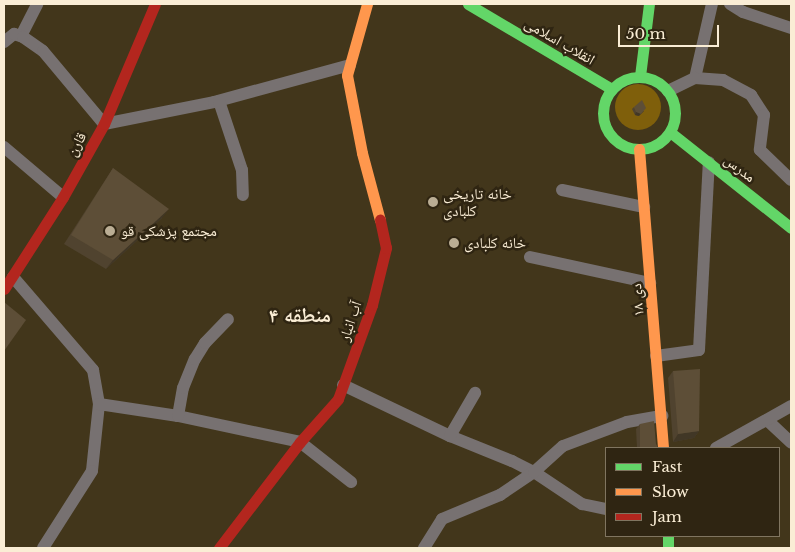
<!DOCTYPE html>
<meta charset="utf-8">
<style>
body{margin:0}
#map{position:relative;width:795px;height:552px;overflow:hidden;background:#42361b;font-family:"Libre Baskerville","Noto Naskh Arabic",serif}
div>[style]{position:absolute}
.green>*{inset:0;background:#7f5f0b}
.round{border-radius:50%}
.street>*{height:12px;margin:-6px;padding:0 6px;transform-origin:6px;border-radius:6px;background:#777171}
.fast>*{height:11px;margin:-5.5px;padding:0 5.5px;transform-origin:5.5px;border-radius:5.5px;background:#63d668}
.fast>.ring{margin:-5.5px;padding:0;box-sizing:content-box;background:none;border:11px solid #63d668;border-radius:50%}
.slow>*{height:11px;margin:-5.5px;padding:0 5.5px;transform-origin:5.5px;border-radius:5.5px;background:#ff974d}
.jam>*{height:11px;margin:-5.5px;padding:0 5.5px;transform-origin:5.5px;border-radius:5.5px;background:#b3261e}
.wall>*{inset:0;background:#50432f}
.shaded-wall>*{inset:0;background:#413726}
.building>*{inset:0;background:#5d4e37}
.dots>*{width:14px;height:14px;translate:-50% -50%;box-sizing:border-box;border:2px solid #2f2512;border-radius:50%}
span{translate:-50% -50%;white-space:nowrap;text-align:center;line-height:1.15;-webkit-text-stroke:5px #2f2512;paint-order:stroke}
.street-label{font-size:15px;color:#faedd5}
.poi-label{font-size:15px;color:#faedd5}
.left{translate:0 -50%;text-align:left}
.district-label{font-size:20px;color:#faedd5;font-weight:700}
.frame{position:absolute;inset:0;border:5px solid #faedd5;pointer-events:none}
.legend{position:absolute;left:605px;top:447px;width:175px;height:90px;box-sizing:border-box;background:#2f2512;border:1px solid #807560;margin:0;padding:6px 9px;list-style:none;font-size:15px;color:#faedd5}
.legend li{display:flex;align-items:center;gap:10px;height:25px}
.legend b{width:25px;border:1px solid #807560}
.scale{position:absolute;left:618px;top:25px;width:101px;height:22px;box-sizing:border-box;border:2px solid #faedd5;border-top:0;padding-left:6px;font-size:15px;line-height:18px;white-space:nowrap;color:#faedd5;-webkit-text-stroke:4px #2f2512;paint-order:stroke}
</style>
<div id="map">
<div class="green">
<div class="round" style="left:615px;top:84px;width:46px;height:46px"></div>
</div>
<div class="street">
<div style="left:730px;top:4px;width:15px;rotate:32deg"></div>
<div style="left:743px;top:12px;width:51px;rotate:18.4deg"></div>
<div style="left:21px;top:36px;width:36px;rotate:-63deg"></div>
<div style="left:4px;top:42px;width:13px;rotate:-39deg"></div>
<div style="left:14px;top:34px;width:9px;rotate:18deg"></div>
<div style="left:23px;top:37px;width:24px;rotate:35deg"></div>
<div style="left:43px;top:51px;width:95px;rotate:50.1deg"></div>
<div style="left:104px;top:124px;width:112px;rotate:-11.3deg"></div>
<div style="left:214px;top:102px;width:141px;rotate:-15.2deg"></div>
<div style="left:695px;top:78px;width:28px;rotate:4deg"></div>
<div style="left:723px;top:80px;width:32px;rotate:28deg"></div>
<div style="left:751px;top:95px;width:24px;rotate:57deg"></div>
<div style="left:764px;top:115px;width:35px;rotate:97deg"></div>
<div style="left:760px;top:150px;width:43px;rotate:44.1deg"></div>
<div style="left:695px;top:78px;width:76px;rotate:-77.1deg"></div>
<div style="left:668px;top:91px;width:30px;rotate:-26deg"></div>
<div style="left:219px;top:101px;width:73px;rotate:71.6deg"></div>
<div style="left:242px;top:170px;width:25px;rotate:88deg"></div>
<div style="left:4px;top:147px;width:77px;rotate:40.3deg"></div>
<div style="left:562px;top:190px;width:84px;rotate:11.7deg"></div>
<div style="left:530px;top:257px;width:123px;rotate:12.2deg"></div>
<div style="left:13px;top:277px;width:123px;rotate:49.3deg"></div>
<div style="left:93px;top:370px;width:35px;rotate:80deg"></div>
<div style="left:99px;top:404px;width:67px;rotate:96deg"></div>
<div style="left:92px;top:471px;width:91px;rotate:122.5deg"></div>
<div style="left:656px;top:356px;width:43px;rotate:-7.9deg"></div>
<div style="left:699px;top:350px;width:188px;rotate:-87deg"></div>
<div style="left:343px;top:385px;width:119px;rotate:25.5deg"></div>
<div style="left:450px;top:436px;width:67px;rotate:22deg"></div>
<div style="left:512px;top:461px;width:25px;rotate:27deg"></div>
<div style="left:534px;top:472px;width:58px;rotate:33.7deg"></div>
<div style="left:582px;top:504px;width:25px;rotate:12deg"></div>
<div style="left:99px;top:404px;width:80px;rotate:8.6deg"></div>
<div style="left:178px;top:416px;width:125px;rotate:12deg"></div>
<div style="left:300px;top:442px;width:65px;rotate:38.1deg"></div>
<div style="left:178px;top:416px;width:28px;rotate:-80deg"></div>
<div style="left:183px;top:388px;width:31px;rotate:-68deg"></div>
<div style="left:195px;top:359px;width:19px;rotate:-58deg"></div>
<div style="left:205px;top:343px;width:33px;rotate:-46deg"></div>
<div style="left:767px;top:420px;width:33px;rotate:43deg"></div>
<div style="left:450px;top:436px;width:50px;rotate:-59.8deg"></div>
<div style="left:716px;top:448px;width:86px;rotate:-29.2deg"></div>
<div style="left:424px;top:548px;width:34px;rotate:-58deg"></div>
<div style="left:442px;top:519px;width:63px;rotate:-22.5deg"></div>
<div style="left:500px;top:495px;width:41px;rotate:-34.1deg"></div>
<div style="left:534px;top:472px;width:39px;rotate:-42deg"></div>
<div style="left:563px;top:446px;width:68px;rotate:-20.6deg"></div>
<div style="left:627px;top:422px;width:36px;rotate:-10deg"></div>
</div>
<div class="fast">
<div style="left:468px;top:4px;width:167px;rotate:30.6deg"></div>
<div style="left:640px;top:76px;width:73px;rotate:-82.9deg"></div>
<div class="ring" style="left:603px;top:77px;width:61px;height:61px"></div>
<div style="left:670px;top:132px;width:154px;rotate:38.4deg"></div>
<div style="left:668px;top:536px;width:12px;rotate:90deg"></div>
</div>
<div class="slow">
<div style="left:367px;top:4px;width:74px;rotate:105.7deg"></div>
<div style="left:347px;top:75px;width:79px;rotate:79.1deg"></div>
<div style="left:362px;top:153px;width:69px;rotate:75deg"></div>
<div style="left:639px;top:149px;width:300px;rotate:85.4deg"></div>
</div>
<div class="jam">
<div style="left:4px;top:289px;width:109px;rotate:-57.3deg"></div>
<div style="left:63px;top:197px;width:84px;rotate:-60.7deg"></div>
<div style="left:104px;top:124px;width:130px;rotate:-67deg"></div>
<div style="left:219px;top:548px;width:133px;rotate:-52.6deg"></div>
<div style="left:300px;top:442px;width:57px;rotate:-48.5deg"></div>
<div style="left:338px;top:399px;width:100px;rotate:-70.1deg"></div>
<div style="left:372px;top:305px;width:59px;rotate:-76.2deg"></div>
<div style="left:386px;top:248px;width:29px;rotate:-102deg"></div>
</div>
<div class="wall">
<div style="clip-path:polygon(634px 107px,639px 116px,635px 115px,632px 109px)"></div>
<div style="clip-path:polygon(113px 168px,162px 218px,106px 269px,64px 244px)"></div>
<div style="clip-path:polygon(673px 371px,699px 431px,694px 438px,673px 442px,668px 378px)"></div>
<div style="clip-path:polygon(640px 424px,656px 444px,658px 448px,637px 448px,636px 429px)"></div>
</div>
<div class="shaded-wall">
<div style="clip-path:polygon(644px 111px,639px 116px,635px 115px,636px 112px)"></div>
<div style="clip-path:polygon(169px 209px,162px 218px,106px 269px,113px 260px)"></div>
<div style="clip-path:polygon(699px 431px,694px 438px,673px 442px,678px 434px)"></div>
</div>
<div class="building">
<div style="clip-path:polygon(642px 100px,646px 108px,641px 114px,636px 112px,634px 107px)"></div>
<div style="clip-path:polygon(113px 168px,169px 209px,113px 260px,71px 235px)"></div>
<div style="clip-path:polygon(4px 302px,26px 320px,4px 351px)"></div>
<div style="clip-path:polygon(700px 369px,699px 431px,678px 434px,673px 371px)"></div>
<div style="clip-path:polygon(654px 421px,656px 444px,658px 448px,640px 448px,640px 424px)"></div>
</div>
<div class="dots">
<div style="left:433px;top:202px;background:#baad94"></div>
<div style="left:110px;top:231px;background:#baad94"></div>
<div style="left:454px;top:243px;background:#baad94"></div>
</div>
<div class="street-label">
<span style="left:560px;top:41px;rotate:30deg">انقلاب اسلامی</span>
<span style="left:76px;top:144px;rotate:-61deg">قارن</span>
<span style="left:740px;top:168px;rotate:38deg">مدرس</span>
<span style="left:637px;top:300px;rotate:-95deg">۱۸ دی</span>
<span style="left:350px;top:321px;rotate:-71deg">آب انبار</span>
</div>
<div class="poi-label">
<span class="left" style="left:443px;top:202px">خانه تاریخی<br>کلبادی</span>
<span class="left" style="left:121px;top:231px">مجتمع پزشکی قو</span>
<span class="left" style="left:464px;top:243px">خانه کلبادی</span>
</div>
<div class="district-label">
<span style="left:300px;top:315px">منطقه ۴</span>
</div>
<div class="frame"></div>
<ul class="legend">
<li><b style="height:6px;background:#63d668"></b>Fast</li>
<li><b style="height:6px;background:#ff974d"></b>Slow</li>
<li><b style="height:6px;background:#b3261e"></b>Jam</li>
</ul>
<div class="scale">50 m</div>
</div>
